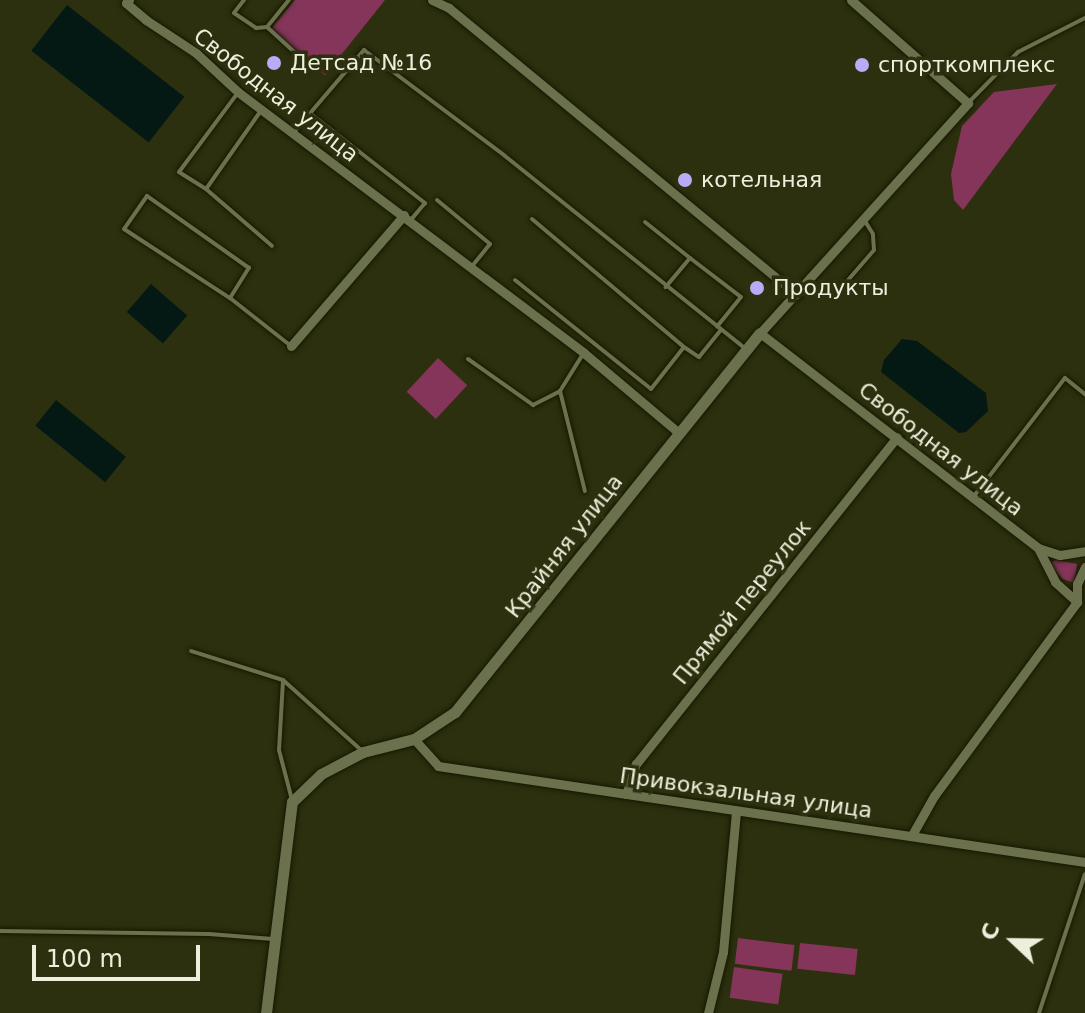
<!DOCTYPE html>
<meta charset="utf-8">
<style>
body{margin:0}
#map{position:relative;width:1085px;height:1013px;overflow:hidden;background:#2d300e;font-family:"DejaVu Sans",sans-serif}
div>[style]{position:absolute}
.green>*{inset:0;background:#843559;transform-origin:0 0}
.water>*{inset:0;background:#051914;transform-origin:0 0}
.roads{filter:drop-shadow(0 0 2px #161800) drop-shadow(0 0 2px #161800)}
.service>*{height:4px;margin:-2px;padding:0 2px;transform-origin:2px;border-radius:2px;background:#6c714d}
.minor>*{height:9px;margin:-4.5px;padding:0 4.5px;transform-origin:4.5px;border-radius:4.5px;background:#6c714d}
.tertiary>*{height:11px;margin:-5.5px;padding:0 5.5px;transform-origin:5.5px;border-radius:5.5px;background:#6c714d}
.dots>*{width:22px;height:22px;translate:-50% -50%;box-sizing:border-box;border:4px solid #2d300e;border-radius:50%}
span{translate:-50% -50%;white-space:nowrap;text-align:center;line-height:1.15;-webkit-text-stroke:7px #2d300e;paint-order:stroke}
.poi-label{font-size:22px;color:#ebefdb}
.left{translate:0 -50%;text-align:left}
.street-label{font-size:22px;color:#ebefdb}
.north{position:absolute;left:973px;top:901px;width:80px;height:80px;-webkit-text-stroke:6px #2d300e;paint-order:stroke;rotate:292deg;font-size:22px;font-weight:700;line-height:32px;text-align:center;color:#ebefdb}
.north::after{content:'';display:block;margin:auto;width:28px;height:36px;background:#ebefdb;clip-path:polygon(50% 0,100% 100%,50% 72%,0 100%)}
.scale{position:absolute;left:32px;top:945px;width:168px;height:36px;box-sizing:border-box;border:4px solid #ebefdb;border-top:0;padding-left:10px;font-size:24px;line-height:28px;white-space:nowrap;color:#ebefdb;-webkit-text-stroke:6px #2d300e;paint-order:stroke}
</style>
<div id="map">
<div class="green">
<div style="clip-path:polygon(295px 0,385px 0,325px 75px,277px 38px,271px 29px)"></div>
<div style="clip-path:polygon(1057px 84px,963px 210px,954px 200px,951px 174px,962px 126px,994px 92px)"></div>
<div style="left:438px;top:358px;width:40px;height:46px;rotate:43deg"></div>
<div style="clip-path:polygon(1056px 560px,1077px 564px,1074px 583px,1063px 579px,1052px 567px,1051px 562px)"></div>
<div style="left:738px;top:938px;width:57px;height:26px;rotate:7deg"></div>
<div style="left:800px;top:943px;width:58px;height:26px;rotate:6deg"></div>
<div style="left:734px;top:967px;width:49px;height:31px;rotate:8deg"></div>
</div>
<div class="water">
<div style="left:67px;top:5px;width:149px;height:58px;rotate:38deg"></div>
<div style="left:151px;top:284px;width:48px;height:37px;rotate:41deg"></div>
<div style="clip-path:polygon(902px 339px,917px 341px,986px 393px,988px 411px,966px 432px,959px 433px,881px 372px,884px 360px)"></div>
<div style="left:56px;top:400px;width:90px;height:33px;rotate:39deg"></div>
</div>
<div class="roads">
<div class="service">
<div style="left:244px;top:0;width:16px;rotate:128deg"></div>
<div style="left:234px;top:13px;width:27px;rotate:34deg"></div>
<div style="left:256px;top:28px;width:11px;rotate:-5deg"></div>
<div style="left:267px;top:27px;width:35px;rotate:-51deg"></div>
<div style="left:267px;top:27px;width:50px;rotate:42.6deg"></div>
<div style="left:969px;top:102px;width:70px;rotate:-45.6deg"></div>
<div style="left:1018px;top:52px;width:75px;rotate:-26.9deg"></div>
<div style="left:260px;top:112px;width:94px;rotate:125deg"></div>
<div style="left:206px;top:189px;width:87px;rotate:40.8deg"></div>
<div style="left:311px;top:114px;width:145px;rotate:38deg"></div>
<div style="left:425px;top:203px;width:23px;rotate:130deg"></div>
<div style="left:294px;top:132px;width:108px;rotate:-49.5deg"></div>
<div style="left:364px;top:50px;width:176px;rotate:36.9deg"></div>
<div style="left:505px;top:156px;width:307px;rotate:38.7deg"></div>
<div style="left:206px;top:189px;width:32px;rotate:-148deg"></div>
<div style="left:179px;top:172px;width:97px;rotate:-53.4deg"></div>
<div style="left:437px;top:200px;width:69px;rotate:39.7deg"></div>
<div style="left:490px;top:244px;width:28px;rotate:129deg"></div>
<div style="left:532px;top:219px;width:197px;rotate:40.1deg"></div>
<div style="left:645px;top:222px;width:58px;rotate:38.7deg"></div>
<div style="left:690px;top:258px;width:38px;rotate:130deg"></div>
<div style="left:690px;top:258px;width:64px;rotate:37.4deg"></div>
<div style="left:741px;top:297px;width:38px;rotate:129deg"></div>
<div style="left:515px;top:280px;width:174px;rotate:38.7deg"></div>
<div style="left:651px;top:389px;width:53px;rotate:-51.8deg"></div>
<div style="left:684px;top:347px;width:18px;rotate:34deg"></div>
<div style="left:699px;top:357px;width:35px;rotate:-51deg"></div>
<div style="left:799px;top:293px;width:43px;rotate:-7.9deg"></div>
<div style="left:842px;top:287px;width:49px;rotate:-49.1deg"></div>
<div style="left:874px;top:250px;width:16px;rotate:-94deg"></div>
<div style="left:873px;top:234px;width:19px;rotate:-122deg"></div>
<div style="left:230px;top:298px;width:36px;rotate:-58deg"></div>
<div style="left:249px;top:268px;width:125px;rotate:-144.8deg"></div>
<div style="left:147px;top:196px;width:40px;rotate:124.9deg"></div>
<div style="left:124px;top:229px;width:126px;rotate:33.1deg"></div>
<div style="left:230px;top:298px;width:78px;rotate:38.2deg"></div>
<div style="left:468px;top:359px;width:80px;rotate:35.3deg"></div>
<div style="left:533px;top:405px;width:30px;rotate:-27deg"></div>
<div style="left:560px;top:391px;width:44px;rotate:-58.1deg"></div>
<div style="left:560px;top:391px;width:103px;rotate:76deg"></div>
<div style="left:974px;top:496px;width:149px;rotate:-52.4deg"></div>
<div style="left:1065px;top:378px;width:26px;rotate:39deg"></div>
<div style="left:191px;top:651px;width:96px;rotate:17.5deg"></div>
<div style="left:292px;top:800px;width:52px;rotate:-104.6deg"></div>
<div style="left:279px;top:750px;width:70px;rotate:-86.7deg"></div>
<div style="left:283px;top:680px;width:106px;rotate:41.9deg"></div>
<div style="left:0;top:931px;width:209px;rotate:0.8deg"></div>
<div style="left:209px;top:934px;width:64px;rotate:4.5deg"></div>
<div style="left:1039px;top:1013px;width:146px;rotate:-71.7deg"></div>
</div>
<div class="minor">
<div style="left:129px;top:0;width:4px;rotate:135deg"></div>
<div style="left:126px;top:3px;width:26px;rotate:40deg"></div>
<div style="left:146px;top:20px;width:60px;rotate:33.4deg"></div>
<div style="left:196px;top:53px;width:57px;rotate:42.9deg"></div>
<div style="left:238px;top:92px;width:433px;rotate:37deg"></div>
<div style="left:584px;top:353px;width:124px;rotate:40.1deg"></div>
<div style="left:432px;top:0;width:19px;rotate:25deg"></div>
<div style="left:449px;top:8px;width:450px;rotate:39.5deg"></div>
<div style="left:851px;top:0;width:156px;rotate:41.4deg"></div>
<div style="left:968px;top:103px;width:310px;rotate:132.1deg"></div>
<div style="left:760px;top:333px;width:351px;rotate:37.7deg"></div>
<div style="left:1038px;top:548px;width:38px;rotate:63deg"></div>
<div style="left:1055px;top:582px;width:30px;rotate:42deg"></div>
<div style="left:291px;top:346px;width:173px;rotate:-49.2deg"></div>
<div style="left:1038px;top:548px;width:23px;rotate:18deg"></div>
<div style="left:1060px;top:555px;width:25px;rotate:-9deg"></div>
<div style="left:414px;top:739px;width:36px;rotate:48deg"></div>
<div style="left:438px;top:766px;width:654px;rotate:8.44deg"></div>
<div style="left:626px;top:794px;width:32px;rotate:-72deg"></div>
<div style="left:636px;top:764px;width:418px;rotate:-51.4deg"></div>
<div style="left:912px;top:835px;width:45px;rotate:-60.6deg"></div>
<div style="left:934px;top:796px;width:241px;rotate:-53.6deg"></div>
<div style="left:1077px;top:602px;width:18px;rotate:-90deg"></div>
<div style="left:1077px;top:584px;width:19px;rotate:-65deg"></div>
<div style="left:708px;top:1013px;width:63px;rotate:-76.2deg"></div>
<div style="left:723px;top:952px;width:142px;rotate:-84.7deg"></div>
</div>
<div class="tertiary">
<div style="left:266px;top:1013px;width:213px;rotate:-83deg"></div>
<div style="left:292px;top:802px;width:40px;rotate:-44deg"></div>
<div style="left:321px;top:774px;width:47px;rotate:-27.6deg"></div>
<div style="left:363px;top:752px;width:53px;rotate:-14.3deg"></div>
<div style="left:414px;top:739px;width:49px;rotate:-33.4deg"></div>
<div style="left:455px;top:712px;width:486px;rotate:-51.2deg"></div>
</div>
</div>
<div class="dots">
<div style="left:274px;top:63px;background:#bbaaf6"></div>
<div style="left:862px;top:65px;background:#bbaaf6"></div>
<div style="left:685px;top:180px;background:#bbaaf6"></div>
<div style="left:757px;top:288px;background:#bbaaf6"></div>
</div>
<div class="poi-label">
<span class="left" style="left:290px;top:63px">Детсад №16</span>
<span class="left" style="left:878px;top:65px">спорткомплекс</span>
<span class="left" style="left:701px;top:180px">котельная</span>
<span class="left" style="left:773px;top:288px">Продукты</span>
</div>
<div class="street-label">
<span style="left:276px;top:95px;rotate:38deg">Свободная улица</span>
<span style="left:941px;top:449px;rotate:38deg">Свободная улица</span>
<span style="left:564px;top:546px;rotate:-52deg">Крайняя улица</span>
<span style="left:742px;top:602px;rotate:-51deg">Прямой переулок</span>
<span style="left:746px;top:793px;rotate:8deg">Привокзальная улица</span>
</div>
<div class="north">С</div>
<div class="scale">100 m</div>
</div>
